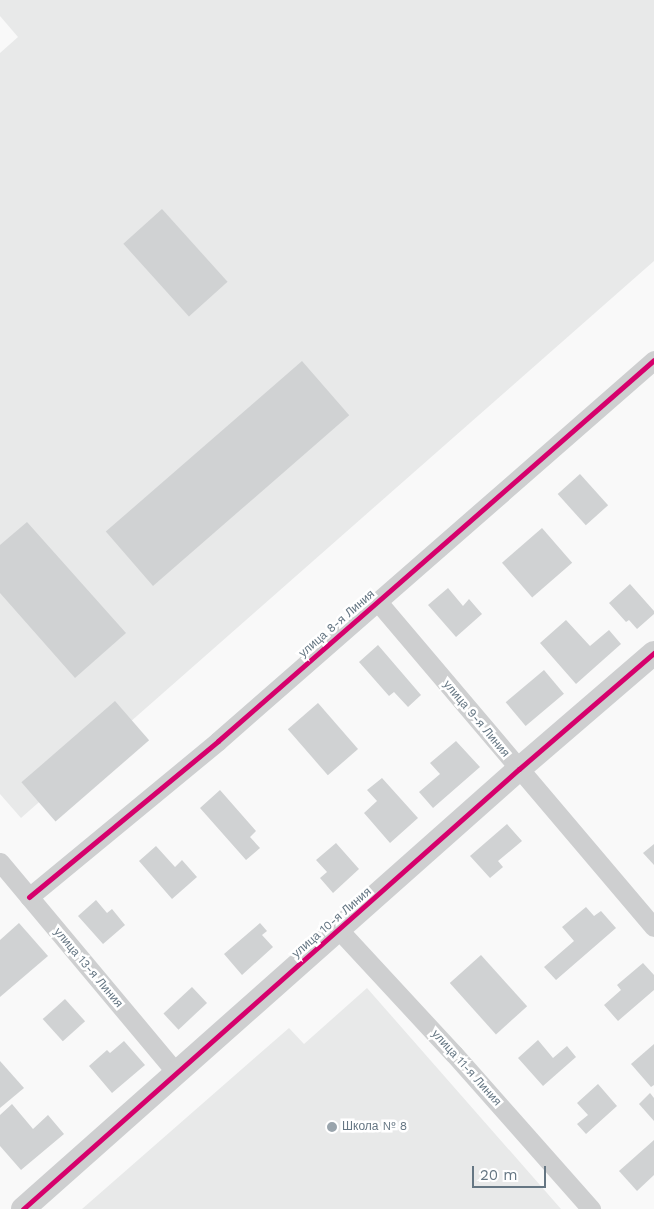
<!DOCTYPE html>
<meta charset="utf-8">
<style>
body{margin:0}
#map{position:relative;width:654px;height:1209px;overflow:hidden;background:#f9f9f9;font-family:"Work Sans",sans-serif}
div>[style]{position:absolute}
.built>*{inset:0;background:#e8e9e9}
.building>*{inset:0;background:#d0d2d3;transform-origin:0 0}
.minor>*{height:19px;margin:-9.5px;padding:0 9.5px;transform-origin:9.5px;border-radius:9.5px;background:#cecfd0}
.tertiary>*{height:24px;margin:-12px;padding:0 12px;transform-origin:12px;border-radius:12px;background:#cecfd0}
.cycleway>*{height:5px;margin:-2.5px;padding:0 2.5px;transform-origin:2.5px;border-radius:2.5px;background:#d6006c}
.dots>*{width:14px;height:14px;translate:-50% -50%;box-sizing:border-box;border:2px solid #fff;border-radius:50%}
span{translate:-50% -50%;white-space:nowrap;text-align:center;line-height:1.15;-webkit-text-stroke:5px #fff;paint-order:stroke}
.street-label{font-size:12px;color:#657683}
.poi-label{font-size:12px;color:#657683}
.left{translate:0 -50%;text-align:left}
.scale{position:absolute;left:472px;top:1166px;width:74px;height:22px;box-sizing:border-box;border:2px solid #657683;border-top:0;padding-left:6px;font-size:15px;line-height:18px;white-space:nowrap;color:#657683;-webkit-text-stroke:4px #fff;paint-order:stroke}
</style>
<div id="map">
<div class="built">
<div style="clip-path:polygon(0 0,654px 0,654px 261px,21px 818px,0 794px,0 53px,18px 37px,0 16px)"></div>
<div style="clip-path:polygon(367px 988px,561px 1209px,82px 1209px,289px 1028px,304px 1044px)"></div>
</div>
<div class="building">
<div style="left:162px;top:209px;width:98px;height:52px;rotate:48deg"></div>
<div style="left:302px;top:361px;width:72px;height:260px;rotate:49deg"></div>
<div style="left:580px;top:474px;width:42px;height:30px;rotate:48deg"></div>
<div style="clip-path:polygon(27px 522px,126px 633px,75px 678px,0 593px,0 545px)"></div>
<div style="left:542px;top:528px;width:46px;height:53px;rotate:49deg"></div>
<div style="clip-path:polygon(630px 584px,654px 611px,654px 614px,637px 629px,629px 620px,626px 622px,609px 603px)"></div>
<div style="clip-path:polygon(448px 588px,463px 606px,469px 599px,482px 614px,456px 637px,428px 605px)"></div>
<div style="clip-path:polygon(566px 620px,590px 646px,609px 630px,621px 644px,576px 684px,540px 643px)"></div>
<div style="clip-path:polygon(378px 645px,421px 695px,408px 707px,394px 692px,389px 696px,359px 662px)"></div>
<div style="left:544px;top:670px;width:31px;height:50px;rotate:50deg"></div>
<div style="left:115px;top:701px;width:52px;height:124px;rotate:49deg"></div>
<div style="left:318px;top:703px;width:61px;height:40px;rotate:49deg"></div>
<div style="clip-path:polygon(456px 741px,480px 767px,433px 808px,419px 792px,440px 774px,430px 763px)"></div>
<div style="clip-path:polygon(382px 778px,418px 818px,390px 843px,364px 813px,377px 801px,367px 790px)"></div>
<div style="clip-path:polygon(220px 790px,256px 831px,250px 837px,260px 848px,246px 860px,200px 808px)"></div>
<div style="clip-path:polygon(507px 824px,522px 841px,498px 861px,503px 867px,490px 878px,470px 856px)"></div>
<div style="clip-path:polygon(336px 843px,359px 869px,333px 893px,320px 878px,327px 872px,316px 860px)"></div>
<div style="clip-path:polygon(654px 844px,654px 865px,643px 853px)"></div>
<div style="clip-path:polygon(156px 846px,175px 867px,182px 860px,197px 877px,172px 899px,139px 861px)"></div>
<div style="clip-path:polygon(96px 900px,107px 913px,112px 909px,125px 925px,103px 944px,78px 916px)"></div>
<div style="clip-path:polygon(586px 907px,594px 916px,601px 911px,616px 928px,556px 980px,544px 967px,574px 941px,562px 927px)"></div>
<div style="clip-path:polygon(19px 923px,48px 956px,0 997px,0 940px)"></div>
<div style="clip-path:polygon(260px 923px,267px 931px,262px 935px,273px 947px,242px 975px,224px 954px)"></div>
<div style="left:481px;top:955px;width:69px;height:42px;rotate:48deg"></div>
<div style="clip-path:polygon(643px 963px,654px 975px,654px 990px,618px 1021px,604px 1005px,621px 990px,617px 985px)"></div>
<div style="left:192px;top:987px;width:22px;height:39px;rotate:47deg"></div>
<div style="left:65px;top:999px;width:30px;height:30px;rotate:48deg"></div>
<div style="clip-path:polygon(538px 1040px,553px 1058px,567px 1046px,576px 1057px,543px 1086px,518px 1058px)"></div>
<div style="clip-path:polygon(124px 1041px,145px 1065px,112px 1093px,89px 1066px,107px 1050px,110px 1053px)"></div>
<div style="clip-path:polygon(654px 1044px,654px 1085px,651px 1087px,631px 1064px)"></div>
<div style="clip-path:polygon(0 1061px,24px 1088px,0 1108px)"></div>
<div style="clip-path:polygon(598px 1084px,617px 1106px,586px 1134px,577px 1124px,588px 1115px,577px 1103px)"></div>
<div style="clip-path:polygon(650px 1093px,654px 1098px,654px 1121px,639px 1104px)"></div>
<div style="clip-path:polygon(12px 1104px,33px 1129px,48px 1115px,64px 1134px,21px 1170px,0 1146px,0 1115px)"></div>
<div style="clip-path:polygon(654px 1140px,654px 1175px,637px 1191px,619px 1171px)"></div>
</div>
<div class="minor">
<div style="left:378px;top:602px;width:426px;rotate:49.7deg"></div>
<div style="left:0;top:862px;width:276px;rotate:50.1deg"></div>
<div style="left:29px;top:897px;width:245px;rotate:-39.5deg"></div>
<div style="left:218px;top:741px;width:579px;rotate:-41.15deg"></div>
<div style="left:339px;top:930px;width:169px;rotate:47.2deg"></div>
<div style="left:454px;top:1054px;width:207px;rotate:48.5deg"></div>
</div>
<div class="tertiary">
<div style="left:23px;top:1209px;width:663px;rotate:-41.58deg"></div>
<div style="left:519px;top:769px;width:178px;rotate:-40.7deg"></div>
</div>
<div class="cycleway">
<div style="left:29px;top:897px;width:245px;rotate:-39.5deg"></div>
<div style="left:218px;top:741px;width:579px;rotate:-41.15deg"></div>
<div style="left:23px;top:1209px;width:663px;rotate:-41.58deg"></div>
<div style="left:519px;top:769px;width:178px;rotate:-40.7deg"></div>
</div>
<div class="dots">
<div style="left:332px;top:1127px;background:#99a4ac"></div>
</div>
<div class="street-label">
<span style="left:337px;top:624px;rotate:-41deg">улица 8-я Линия</span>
<span style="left:476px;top:719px;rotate:50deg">улица 9-я Линия</span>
<span style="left:332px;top:923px;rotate:-41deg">улица 10-я Линия</span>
<span style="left:88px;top:968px;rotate:50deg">улица 13-я Линия</span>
<span style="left:466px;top:1068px;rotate:48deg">улица 11-я Линия</span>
</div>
<div class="poi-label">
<span class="left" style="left:342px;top:1127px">Школа № 8</span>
</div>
<div class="scale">20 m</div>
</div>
